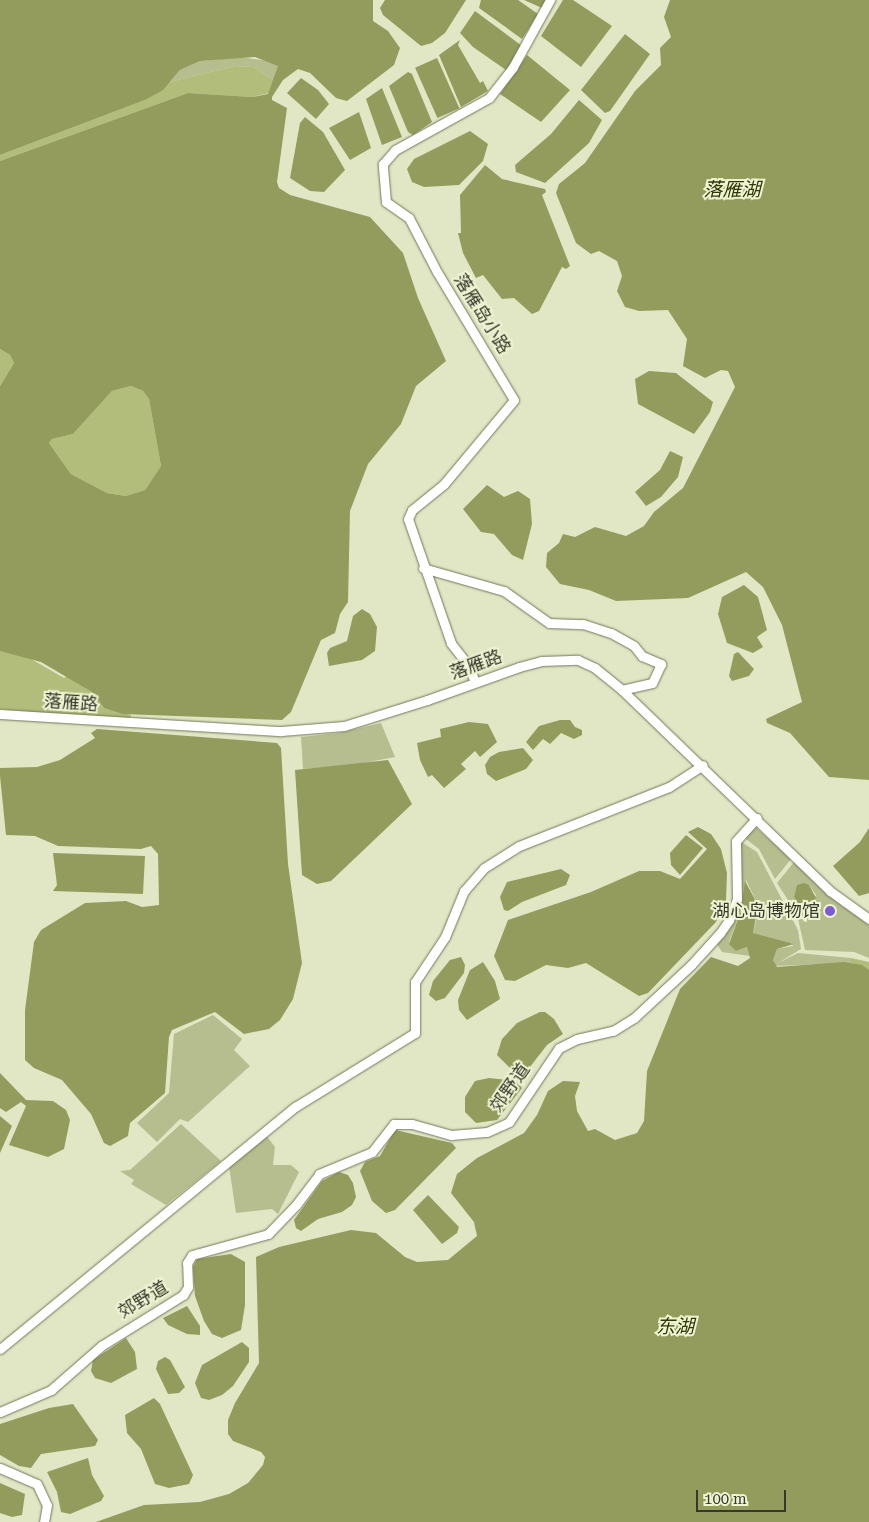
<!DOCTYPE html>
<meta charset="utf-8">
<style>
body{margin:0}
#map{position:relative;width:869px;height:1522px;overflow:hidden;background:#e1e7c5;font-family:"Roboto Serif","Noto Sans SC",serif}
div>[style]{position:absolute}
.green>*{inset:0;background:#b6bd8e}
.forest>*{inset:0;background:#b2bc7b}
.water>*{inset:0;background:#939c5c;transform-origin:0 0}
.roads{filter:drop-shadow(0 0 1px #737759) drop-shadow(0 0 1px #737759)}
.minor>*{height:9px;margin:-4.5px;padding:0 4.5px;transform-origin:4.5px;border-radius:4.5px;background:#fff}
.dots>*{width:14px;height:14px;translate:-50% -50%;box-sizing:border-box;border:2px solid #eef4d2;border-radius:50%}
span{translate:-50% -50%;white-space:nowrap;text-align:center;line-height:1.15;-webkit-text-stroke:4px #eef4d2;paint-order:stroke}
.street-label{font-size:18px;color:#36382b}
.poi-label{font-size:18px;color:#36382b}
.right{translate:-100% -50%;text-align:right}
.water-label{font-size:19px;color:#323703;font-style:italic}
.scale{position:absolute;left:696px;top:1490px;width:90px;height:22px;box-sizing:border-box;border:2px solid #36382b;border-top:0;padding-left:6px;font-size:15px;line-height:18px;white-space:nowrap;color:#36382b;-webkit-text-stroke:4px #eef4d2;paint-order:stroke}
</style>
<div id="map">
<div class="green">
<div style="clip-path:polygon(240px 57px,276px 62px,278px 68px,274px 81px,254px 67px,235px 66px,170px 82px,180px 70px,200px 61px)"></div>
<div style="clip-path:polygon(381px 723px,395px 757px,352px 765px,303px 769px,301px 737px,339px 733px)"></div>
<div style="clip-path:polygon(754px 826px,791px 859px,775px 879px,759px 849px,742px 836px)"></div>
<div style="clip-path:polygon(740px 841px,757px 852px,798px 930px,801px 949px,778px 963px,798px 953px,851px 958px,851px 963px,775px 966px,773px 959px,777px 949px,793px 946px,792px 943px,783px 943px,753px 933px,759px 907px,746px 880px,741px 911px,729px 942px,736px 951px,747px 947px,750px 956px,722px 952px,715px 941px,731px 920px)"></div>
<div style="clip-path:polygon(evenodd,794px 862px,842px 906px,869px 923px,869px 958px,854px 952px,805px 950px,797px 914px,777px 883px,794px 862px,809px 885px,816px 895px,806px 915px,794px 897px,798px 889px,809px 885px)"></div>
<div style="clip-path:polygon(213px 1015px,242px 1039px,234px 1050px,250px 1066px,188px 1122px,180px 1119px,157px 1142px,137px 1123px,169px 1093px,174px 1034px)"></div>
<div style="clip-path:polygon(181px 1124px,221px 1161px,166px 1205px,131px 1184px,134px 1180px,120px 1171px,130px 1170px)"></div>
<div style="clip-path:polygon(266px 1135px,275px 1147px,273px 1165px,291px 1165px,299px 1172px,278px 1214px,272px 1209px,236px 1213px,229px 1166px)"></div>
</div>
<div class="forest">
<div style="clip-path:polygon(235px 66px,254px 67px,274px 81px,269px 93px,252px 97px,188px 93px,0 161px,0 155px,145px 100px,170px 82px)"></div>
<div style="clip-path:polygon(0 349px,10px 355px,14px 363px,0 386px)"></div>
<div style="clip-path:polygon(131px 386px,143px 391px,149px 399px,161px 466px,145px 490px,126px 496px,107px 493px,71px 474px,49px 443px,52px 439px,73px 434px,112px 391px)"></div>
<div style="clip-path:polygon(0 651px,26px 656px,64px 678px,67px 676px,92px 692px,104px 708px,131px 715px,130px 721px,0 709px)"></div>
<div style="clip-path:polygon(851px 958px,869px 962px,869px 970px,851px 963px)"></div>
</div>
<div class="water">
<div style="clip-path:polygon(evenodd,0 0,373px 0,373px 21px,388px 31px,400px 48px,394px 65px,347px 101px,336px 98px,310px 73px,298px 69px,283px 80px,272px 97px,272px 100px,287px 108px,277px 182px,279px 188px,290px 195px,370px 217px,403px 253px,418px 298px,446px 361px,416px 386px,401px 424px,368px 464px,350px 511px,348px 602px,340px 614px,335px 633px,321px 640px,291px 712px,282px 720px,123px 714px,104px 708px,92px 692px,41px 662px,0 651px,0 386px,14px 363px,10px 355px,0 349px,0 161px,188px 93px,252px 97px,268px 94px,278px 66px,255px 57px,200px 61px,180px 70px,163px 90px,145px 100px,0 155px,0 0,131px 386px,143px 391px,149px 399px,161px 466px,145px 490px,126px 496px,107px 493px,71px 474px,49px 443px,52px 439px,73px 434px,112px 391px,131px 386px)"></div>
<div style="clip-path:polygon(385px 0,466px 0,445px 33px,432px 43px,421px 46px,383px 15px,380px 8px)"></div>
<div style="clip-path:polygon(481px 0,518px 0,538px 14px,522px 39px,479px 8px)"></div>
<div style="clip-path:polygon(524px 0,547px 0,542px 8px)"></div>
<div style="clip-path:polygon(563px 0,573px 0,612px 26px,581px 67px,541px 36px)"></div>
<div style="clip-path:polygon(670px 0,869px 0,869px 780px,829px 777px,790px 733px,767px 723px,766px 719px,802px 702px,782px 625px,763px 587px,746px 572px,688px 598px,616px 601px,589px 590px,560px 584px,546px 567px,547px 553px,559px 543px,563px 534px,575px 537px,595px 527px,626px 536px,644px 526px,654px 512px,683px 488px,735px 387px,728px 371px,721px 370px,705px 378px,683px 366px,687px 339px,668px 310px,639px 311px,625px 307px,617px 291px,622px 276px,617px 261px,599px 251px,591px 254px,576px 243px,556px 193px,559px 184px,585px 163px,635px 91px,661px 65px,660px 48px,671px 37px,664px 17px)"></div>
<div style="clip-path:polygon(475px 11px,522px 46px,506px 70px,473px 47px,460px 33px)"></div>
<div style="clip-path:polygon(625px 34px,650px 54px,610px 111px,605px 113px,581px 90px)"></div>
<div style="clip-path:polygon(460px 40px,458px 45px,480px 83px,483px 81px,488px 91px,461px 107px,439px 55px)"></div>
<div style="clip-path:polygon(527px 55px,570px 90px,541px 122px,500px 94px)"></div>
<div style="left:437px;top:58px;width:55px;height:24px;rotate:66deg"></div>
<div style="clip-path:polygon(408px 72px,412px 74px,432px 122px,413px 135px,408px 132px,389px 86px)"></div>
<div style="clip-path:polygon(301px 78px,318px 90px,329px 104px,316px 119px,287px 93px)"></div>
<div style="clip-path:polygon(382px 88px,402px 137px,382px 145px,366px 99px)"></div>
<div style="clip-path:polygon(579px 100px,602px 120px,589px 143px,545px 183px,516px 172px,515px 165px,551px 134px)"></div>
<div style="clip-path:polygon(359px 112px,371px 148px,350px 160px,329px 128px)"></div>
<div style="clip-path:polygon(305px 117px,323px 132px,345px 170px,324px 192px,310px 191px,290px 178px,300px 123px)"></div>
<div style="clip-path:polygon(470px 131px,488px 144px,483px 161px,459px 185px,424px 187px,412px 182px,407px 169px,414px 159px)"></div>
<div style="clip-path:polygon(485px 165px,502px 179px,545px 189px,546px 192px,542px 195px,570px 266px,566px 269px,562px 267px,539px 311px,532px 314px,514px 298px,502px 299px,483px 275px,476px 278px,463px 253px,458px 233px,461px 233px,460px 195px)"></div>
<div style="clip-path:polygon(649px 371px,676px 373px,713px 402px,710px 412px,694px 434px,638px 404px,635px 379px)"></div>
<div style="clip-path:polygon(670px 451px,683px 457px,678px 477px,661px 497px,646px 506px,635px 492px,660px 470px)"></div>
<div style="clip-path:polygon(487px 485px,504px 497px,518px 491px,530px 499px,532px 524px,523px 560px,512px 555px,494px 534px,481px 532px,463px 509px)"></div>
<div style="clip-path:polygon(744px 585px,758px 597px,767px 630px,757px 637px,763px 647px,753px 653px,727px 643px,718px 614px,722px 597px)"></div>
<div style="clip-path:polygon(362px 609px,370px 614px,377px 627px,375px 651px,362px 660px,329px 666px,327px 653px,330px 648px,347px 641px,353px 616px)"></div>
<div style="clip-path:polygon(738px 652px,754px 669px,749px 676px,732px 681px,729px 676px,734px 654px)"></div>
<div style="clip-path:polygon(560px 720px,570px 720px,575px 727px,582px 730px,582px 735px,574px 739px,561px 733px,550px 744px,543px 739px,533px 750px,526px 742px,539px 726px)"></div>
<div style="clip-path:polygon(469px 722px,488px 724px,497px 742px,480px 757px,475px 751px,461px 764px,466px 769px,444px 788px,432px 775px,428px 777px,420px 760px,417px 743px,441px 737px,440px 729px)"></div>
<div style="clip-path:polygon(97px 729px,277px 743px,281px 748px,288px 864px,302px 963px,293px 999px,280px 1020px,269px 1029px,244px 1034px,215px 1012px,172px 1030px,169px 1037px,165px 1093px,130px 1123px,128px 1136px,110px 1146px,104px 1143px,91px 1114px,62px 1080px,34px 1068px,25px 1060px,25px 1010px,34px 942px,41px 930px,85px 903px,126px 901px,142px 907px,159px 905px,158px 854px,151px 846px,141px 849px,58px 846px,35px 836px,6px 835px,0 776px,0 768px,37px 767px,60px 760px,95px 738px,91px 733px)"></div>
<div style="clip-path:polygon(523px 748px,533px 760px,526px 769px,496px 781px,487px 774px,485px 765px,490px 757px,499px 752px)"></div>
<div style="clip-path:polygon(388px 760px,412px 804px,331px 881px,317px 884px,302px 875px,295px 770px)"></div>
<div style="clip-path:polygon(698px 827px,711px 834px,721px 849px,727px 873px,726px 900px,716px 922px,648px 993px,639px 996px,586px 963px,568px 968px,546px 965px,515px 981px,505px 980px,494px 956px,508px 920px,591px 892px,639px 871px,660px 871px,680px 879px,707px 849px,688px 832px)"></div>
<div style="clip-path:polygon(869px 828px,869px 893px,859px 896px,833px 866px,860px 842px)"></div>
<div style="clip-path:polygon(686px 835px,703px 848px,680px 875px,671px 865px,670px 853px)"></div>
<div style="clip-path:polygon(53px 853px,145px 856px,143px 894px,53px 891px,57px 885px)"></div>
<div style="clip-path:polygon(561px 869px,570px 875px,566px 885px,522px 902px,508px 911px,504px 910px,500px 897px,507px 882px)"></div>
<div style="clip-path:polygon(745px 881px,758px 905px,753px 933px,794px 944px,777px 949px,773px 960px,777px 967px,844px 962px,862px 965px,869px 970px,869px 1522px,96px 1522px,144px 1505px,200px 1502px,229px 1494px,248px 1483px,263px 1465px,265px 1457px,261px 1452px,233px 1441px,228px 1434px,228px 1420px,235px 1403px,259px 1363px,256px 1257px,279px 1247px,351px 1230px,376px 1233px,405px 1257px,417px 1262px,448px 1260px,477px 1236px,474px 1222px,451px 1193px,457px 1174px,477px 1158px,524px 1133px,537px 1115px,548px 1091px,563px 1081px,580px 1082px,575px 1096px,577px 1111px,588px 1131px,595px 1129px,615px 1140px,637px 1133px,644px 1121px,647px 1071px,680px 989px,711px 957px,738px 966px,750px 958px,747px 947px,736px 951px,729px 944px,741px 911px)"></div>
<div style="clip-path:polygon(804px 883px,809px 885px,816px 898px,806px 915px,794px 897px,797px 885px)"></div>
<div style="clip-path:polygon(461px 957px,465px 965px,464px 973px,445px 998px,436px 1001px,429px 995px,433px 981px,450px 960px)"></div>
<div style="clip-path:polygon(483px 962px,495px 981px,500px 999px,467px 1020px,459px 1010px,458px 1000px,470px 970px)"></div>
<div style="clip-path:polygon(540px 1012px,545px 1012px,554px 1019px,563px 1034px,547px 1045px,526px 1072px,510px 1068px,497px 1055px,502px 1039px,517px 1023px)"></div>
<div style="clip-path:polygon(0 1073px,26px 1100px,53px 1101px,66px 1110px,70px 1120px,64px 1149px,48px 1157px,9px 1145px,26px 1106px,21px 1102px,6px 1112px,0 1108px)"></div>
<div style="clip-path:polygon(489px 1078px,516px 1081px,522px 1088px,497px 1120px,476px 1123px,465px 1112px,465px 1097px,475px 1081px)"></div>
<div style="clip-path:polygon(0 1116px,12px 1126px,0 1153px)"></div>
<div style="clip-path:polygon(395px 1130px,452px 1143px,456px 1148px,395px 1210px,386px 1213px,372px 1201px,360px 1171px,365px 1162px,380px 1156px)"></div>
<div style="clip-path:polygon(339px 1172px,348px 1175px,353px 1183px,356px 1197px,352px 1205px,342px 1212px,318px 1219px,301px 1231px,296px 1228px,294px 1220px,322px 1181px)"></div>
<div style="clip-path:polygon(428px 1195px,459px 1227px,457px 1233px,442px 1244px,413px 1210px)"></div>
<div style="clip-path:polygon(231px 1254px,245px 1262px,245px 1305px,241px 1330px,222px 1338px,212px 1334px,204px 1321px,195px 1296px,193px 1267px,197px 1259px)"></div>
<div style="clip-path:polygon(187px 1306px,200px 1326px,200px 1335px,187px 1334px,168px 1325px,163px 1318px)"></div>
<div style="clip-path:polygon(126px 1338px,135px 1352px,137px 1369px,111px 1383px,95px 1378px,91px 1371px,93px 1360px)"></div>
<div style="clip-path:polygon(242px 1342px,249px 1348px,249px 1362px,233px 1386px,222px 1395px,209px 1400px,201px 1398px,195px 1383px,202px 1365px)"></div>
<div style="clip-path:polygon(165px 1357px,170px 1360px,185px 1387px,179px 1393px,168px 1394px,156px 1369px,158px 1361px)"></div>
<div style="clip-path:polygon(154px 1398px,160px 1404px,193px 1475px,189px 1484px,169px 1488px,155px 1484px,141px 1449px,127px 1433px,125px 1415px)"></div>
<div style="clip-path:polygon(73px 1404px,98px 1440px,95px 1446px,41px 1454px,31px 1468px,19px 1466px,0 1455px,0 1424px,49px 1408px)"></div>
<div style="clip-path:polygon(88px 1458px,92px 1475px,104px 1496px,101px 1501px,70px 1514px,61px 1512px,57px 1492px,47px 1472px)"></div>
<div style="clip-path:polygon(0 1483px,25px 1494px,22px 1515px,12px 1517px,0 1513px)"></div>
</div>
<div class="roads">
<div class="minor">
<div style="left:423px;top:568px;width:84px;rotate:15.9deg"></div>
<div style="left:504px;top:591px;width:55px;rotate:35.4deg"></div>
<div style="left:549px;top:623px;width:34px;rotate:2deg"></div>
<div style="left:583px;top:624px;width:29px;rotate:18deg"></div>
<div style="left:611px;top:633px;width:26px;rotate:29deg"></div>
<div style="left:634px;top:646px;width:13px;rotate:51deg"></div>
<div style="left:642px;top:656px;width:21px;rotate:23deg"></div>
<div style="left:661px;top:664px;width:21px;rotate:115deg"></div>
<div style="left:652px;top:683px;width:31px;rotate:167deg"></div>
<div style="left:475px;top:682px;width:18px;rotate:-112deg"></div>
<div style="left:468px;top:665px;width:28px;rotate:-128deg"></div>
<div style="left:451px;top:643px;width:131px;rotate:-109.1deg"></div>
<div style="left:408px;top:519px;width:10px;rotate:-66deg"></div>
<div style="left:412px;top:510px;width:41px;rotate:-39.1deg"></div>
<div style="left:444px;top:484px;width:109px;rotate:-50.2deg"></div>
<div style="left:514px;top:400px;width:149px;rotate:-121deg"></div>
<div style="left:437px;top:272px;width:61px;rotate:-117.4deg"></div>
<div style="left:409px;top:218px;width:28px;rotate:-145deg"></div>
<div style="left:386px;top:202px;width:38px;rotate:-95deg"></div>
<div style="left:383px;top:164px;width:18px;rotate:-49deg"></div>
<div style="left:395px;top:150px;width:107px;rotate:-29deg"></div>
<div style="left:489px;top:98px;width:39px;rotate:-52deg"></div>
<div style="left:513px;top:67px;width:77px;rotate:-61.1deg"></div>
<div style="left:0;top:714px;width:282px;rotate:3.5deg"></div>
<div style="left:281px;top:731px;width:63px;rotate:-4.5deg"></div>
<div style="left:344px;top:726px;width:87px;rotate:-17.4deg"></div>
<div style="left:427px;top:700px;width:98px;rotate:-19.7deg"></div>
<div style="left:519px;top:667px;width:23px;rotate:-15deg"></div>
<div style="left:541px;top:661px;width:37px;rotate:-2deg"></div>
<div style="left:578px;top:660px;width:19px;rotate:25deg"></div>
<div style="left:595px;top:668px;width:35px;rotate:39deg"></div>
<div style="left:622px;top:690px;width:289px;rotate:44deg"></div>
<div style="left:830px;top:891px;width:48px;rotate:35.7deg"></div>
<div style="left:0;top:1349px;width:382px;rotate:-39.4deg"></div>
<div style="left:295px;top:1107px;width:141px;rotate:-31.7deg"></div>
<div style="left:415px;top:1033px;width:51px;rotate:-90deg"></div>
<div style="left:415px;top:982px;width:54px;rotate:-56.3deg"></div>
<div style="left:445px;top:937px;width:50px;rotate:-67.6deg"></div>
<div style="left:464px;top:891px;width:30px;rotate:-49deg"></div>
<div style="left:484px;top:868px;width:41px;rotate:-32.2deg"></div>
<div style="left:519px;top:846px;width:161px;rotate:-21.5deg"></div>
<div style="left:669px;top:787px;width:40px;rotate:-32.9deg"></div>
<div style="left:0;top:1412px;width:56px;rotate:-23.3deg"></div>
<div style="left:51px;top:1390px;width:67px;rotate:-41.3deg"></div>
<div style="left:101px;top:1346px;width:97px;rotate:-31.9deg"></div>
<div style="left:183px;top:1295px;width:9px;rotate:-58deg"></div>
<div style="left:188px;top:1287px;width:24px;rotate:-92deg"></div>
<div style="left:187px;top:1263px;width:9px;rotate:-58deg"></div>
<div style="left:192px;top:1255px;width:79px;rotate:-15.4deg"></div>
<div style="left:268px;top:1234px;width:40px;rotate:-46deg"></div>
<div style="left:296px;top:1205px;width:39px;rotate:-53deg"></div>
<div style="left:319px;top:1174px;width:57px;rotate:-22.5deg"></div>
<div style="left:372px;top:1152px;width:36px;rotate:-52deg"></div>
<div style="left:394px;top:1124px;width:18px"></div>
<div style="left:412px;top:1124px;width:41px;rotate:15.8deg"></div>
<div style="left:451px;top:1135px;width:36px;rotate:-5deg"></div>
<div style="left:487px;top:1132px;width:24px;rotate:-24deg"></div>
<div style="left:509px;top:1122px;width:89px;rotate:-56deg"></div>
<div style="left:559px;top:1048px;width:20px;rotate:-27deg"></div>
<div style="left:577px;top:1039px;width:37px;rotate:-13deg"></div>
<div style="left:613px;top:1031px;width:25px;rotate:-32deg"></div>
<div style="left:634px;top:1018px;width:78px;rotate:-42.9deg"></div>
<div style="left:691px;top:965px;width:43px;rotate:-47.8deg"></div>
<div style="left:720px;top:933px;width:16px;rotate:-55deg"></div>
<div style="left:729px;top:920px;width:22px;rotate:-69deg"></div>
<div style="left:737px;top:899px;width:58px;rotate:-91deg"></div>
<div style="left:736px;top:841px;width:31px;rotate:-48deg"></div>
<div style="left:0;top:1468px;width:40px;rotate:23.4deg"></div>
<div style="left:37px;top:1484px;width:23px;rotate:65deg"></div>
<div style="left:47px;top:1505px;width:17px;rotate:100deg"></div>
</div>
</div>
<div class="dots">
<div style="left:830px;top:911px;background:#7e5ad4"></div>
</div>
<div class="street-label">
<span style="left:482px;top:314px;rotate:58deg">落雁岛小路</span>
<span style="left:476px;top:665px;rotate:-20deg">落雁路</span>
<span style="left:71px;top:703px;rotate:4deg">落雁路</span>
<span style="left:510px;top:1088px;rotate:-55deg">郊野道</span>
<span style="left:143px;top:1300px;rotate:-31deg">郊野道</span>
</div>
<div class="poi-label">
<span class="right" style="left:820px;top:911px">湖心岛博物馆</span>
</div>
<div class="water-label">
<span style="left:732px;top:190px">落雁湖</span>
<span style="left:675px;top:1327px">东湖</span>
</div>
<div class="scale">100 m</div>
</div>
